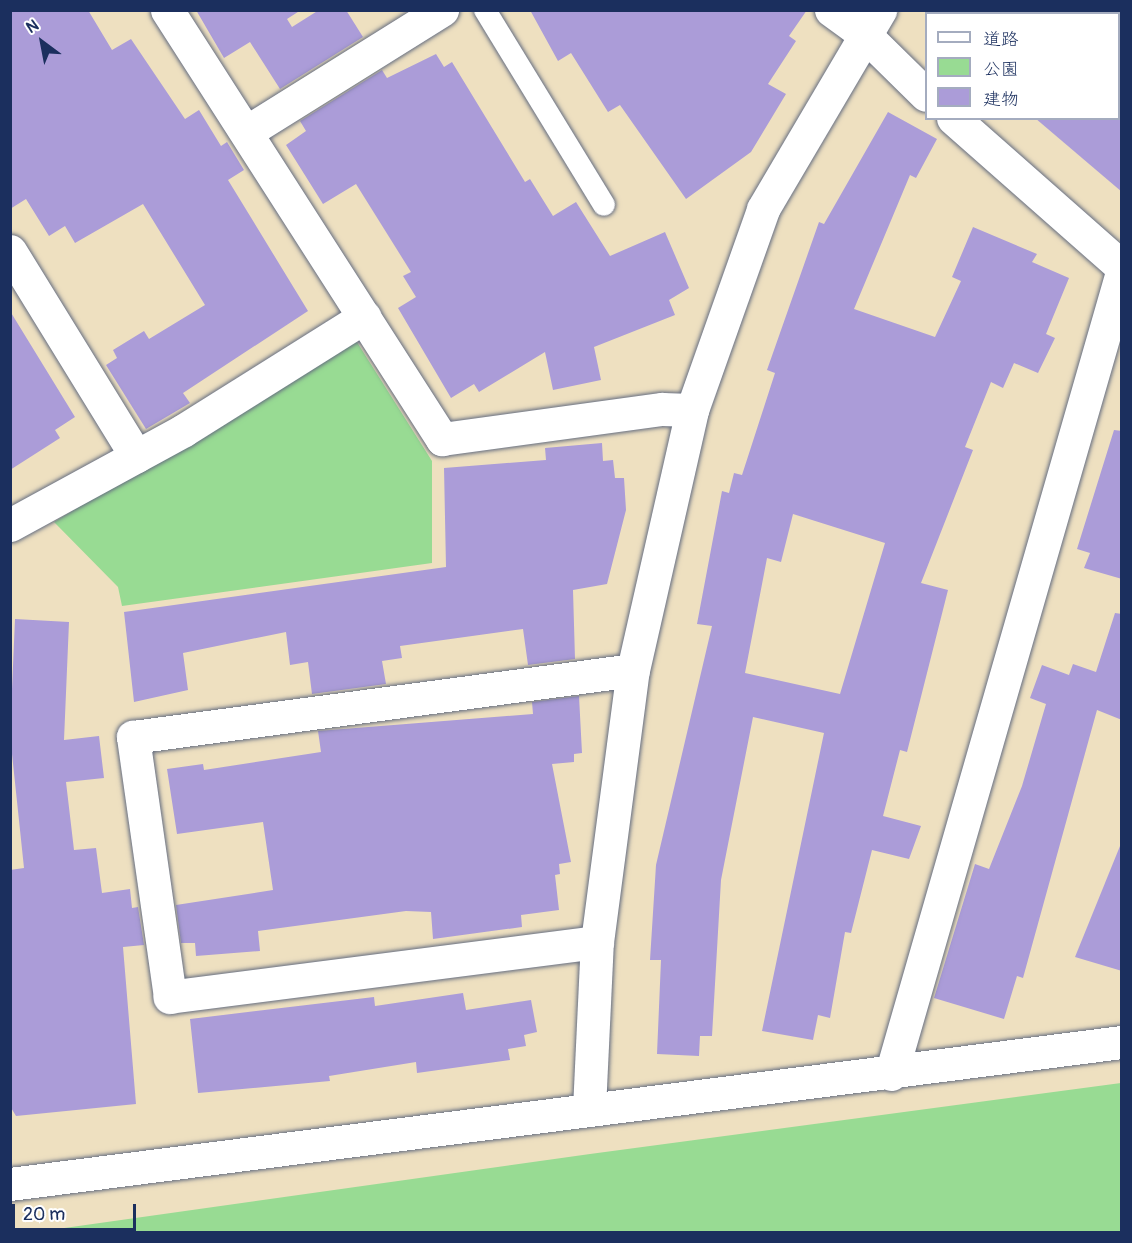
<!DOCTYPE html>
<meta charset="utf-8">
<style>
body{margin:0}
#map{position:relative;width:1132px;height:1243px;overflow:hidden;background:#eee0c0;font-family:Pangolin,"Klee One",sans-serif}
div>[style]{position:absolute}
.green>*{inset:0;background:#98db93}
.building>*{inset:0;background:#ab9cd8}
.roads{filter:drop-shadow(0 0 2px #656d80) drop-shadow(0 0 2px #656d80)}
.lane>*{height:22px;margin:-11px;padding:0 11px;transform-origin:11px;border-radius:11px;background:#fff}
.street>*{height:33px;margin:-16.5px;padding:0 16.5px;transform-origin:16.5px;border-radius:16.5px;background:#fff}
.secondary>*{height:33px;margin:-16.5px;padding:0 16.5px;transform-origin:16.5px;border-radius:16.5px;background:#fff}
span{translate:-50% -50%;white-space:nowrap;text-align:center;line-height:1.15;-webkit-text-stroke:4.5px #fff;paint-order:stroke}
.frame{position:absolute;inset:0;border:12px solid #1b2f5e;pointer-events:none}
.legend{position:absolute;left:925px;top:12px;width:195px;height:108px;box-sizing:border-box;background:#fff;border:2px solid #a4acbf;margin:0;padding:8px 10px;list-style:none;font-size:18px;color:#1b2f5e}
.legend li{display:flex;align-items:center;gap:12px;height:30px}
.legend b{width:30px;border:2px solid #a4acbf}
.north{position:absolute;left:12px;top:12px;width:60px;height:60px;-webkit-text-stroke:4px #fff;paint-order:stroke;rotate:328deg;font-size:16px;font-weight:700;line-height:24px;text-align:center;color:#1b2f5e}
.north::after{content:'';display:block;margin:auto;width:21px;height:27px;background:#1b2f5e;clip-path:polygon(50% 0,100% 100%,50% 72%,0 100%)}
.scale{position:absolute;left:12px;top:1204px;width:124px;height:27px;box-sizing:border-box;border:3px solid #1b2f5e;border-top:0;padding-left:8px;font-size:18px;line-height:21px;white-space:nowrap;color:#1b2f5e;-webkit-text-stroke:4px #fff;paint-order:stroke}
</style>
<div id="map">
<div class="green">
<div style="clip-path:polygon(355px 339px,432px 461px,432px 563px,122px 606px,118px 587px,54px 522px)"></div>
<div style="clip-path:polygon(1121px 1083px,1121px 1232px,36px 1232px,590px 1154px)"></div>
</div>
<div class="building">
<div style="clip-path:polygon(10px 10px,88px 10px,112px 50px,131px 39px,185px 119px,199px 110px,221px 146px,227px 142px,244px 170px,228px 180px,308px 311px,183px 393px,190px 403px,146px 429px,106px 365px,117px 358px,113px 350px,144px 331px,149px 339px,205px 305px,143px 204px,75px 243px,65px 226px,49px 236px,26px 199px,10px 209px)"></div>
<div style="clip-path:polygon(196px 10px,301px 10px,287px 19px,292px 27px,319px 10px,346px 10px,363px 37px,280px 89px,250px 42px,224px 58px)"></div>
<div style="clip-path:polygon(530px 10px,807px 10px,789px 36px,796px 41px,768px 84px,786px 94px,751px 152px,686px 199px,620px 105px,608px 112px,571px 53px,558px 61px)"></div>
<div style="clip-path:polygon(436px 54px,444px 67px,452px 62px,525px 182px,530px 179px,553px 216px,576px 202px,610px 256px,665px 232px,689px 288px,669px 300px,675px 315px,594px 347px,601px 380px,553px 390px,545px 352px,479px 392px,474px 384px,451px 398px,398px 308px,416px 297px,403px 276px,411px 272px,356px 184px,323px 204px,286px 145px,306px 131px,300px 121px,382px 70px,387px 78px)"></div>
<div style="clip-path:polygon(evenodd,888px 112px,937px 139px,916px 178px,910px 175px,854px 309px,935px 337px,961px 281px,952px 277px,973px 227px,1037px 254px,1032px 262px,1069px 278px,1046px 334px,1055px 338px,1038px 373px,1014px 363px,1003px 388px,991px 382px,965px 447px,973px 450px,921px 583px,948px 590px,907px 752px,900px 750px,883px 816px,921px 826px,909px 859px,872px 850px,851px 933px,845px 932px,830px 1018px,818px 1015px,813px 1040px,762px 1031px,824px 733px,753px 717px,721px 880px,712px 1036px,700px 1036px,699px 1056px,657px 1054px,661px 960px,650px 960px,656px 865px,712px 626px,697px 624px,722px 491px,729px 493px,734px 473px,742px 475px,775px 373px,767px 370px,819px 222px,824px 224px,888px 112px,793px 514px,885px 543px,840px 694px,745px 673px,767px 558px,781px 562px,793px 514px)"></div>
<div style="clip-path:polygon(1035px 118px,1122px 118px,1122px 192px)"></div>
<div style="clip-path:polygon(10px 311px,75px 417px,55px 430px,60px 438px,10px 470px)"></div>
<div style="clip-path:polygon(1114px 430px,1122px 431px,1122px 579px,1084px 568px,1090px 553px,1077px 549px)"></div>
<div style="clip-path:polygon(602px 443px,603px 461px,613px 460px,615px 478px,624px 478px,626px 510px,607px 584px,573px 590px,575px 659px,528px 665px,523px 629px,400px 646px,402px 658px,382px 661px,386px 684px,312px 694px,308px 662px,290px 665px,286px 632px,183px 653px,188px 690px,134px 702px,124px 612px,446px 567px,444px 468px,546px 460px,545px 448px)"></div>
<div style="clip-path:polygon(1115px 613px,1122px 614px,1122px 720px,1097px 710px,1023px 978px,1017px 976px,1004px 1019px,934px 998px,975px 864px,989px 869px,1022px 786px,1046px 704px,1030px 698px,1042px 665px,1069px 675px,1073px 664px,1096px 672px)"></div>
<div style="clip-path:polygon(15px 619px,69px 622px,64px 740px,99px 736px,104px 778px,66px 782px,74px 850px,96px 848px,102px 893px,130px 889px,132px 908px,138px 907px,144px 945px,123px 947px,136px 1104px,16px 1116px,10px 1106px,10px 870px,24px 868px,10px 735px)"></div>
<div style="clip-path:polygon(579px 696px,582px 753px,574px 754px,574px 762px,552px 764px,571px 862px,559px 864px,560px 874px,555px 875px,559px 910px,521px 915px,522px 927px,433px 939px,431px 912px,406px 911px,258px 931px,260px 951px,196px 956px,195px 943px,181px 943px,176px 905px,273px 890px,263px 822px,177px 834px,167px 769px,203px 764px,204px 770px,321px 752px,318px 731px,533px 714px,532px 702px)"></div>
<div style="clip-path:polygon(1120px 846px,1122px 846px,1122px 971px,1075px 957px)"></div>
<div style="clip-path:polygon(463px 993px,466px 1010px,531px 1000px,537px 1032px,524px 1035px,526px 1046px,508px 1049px,510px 1060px,417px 1073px,416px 1062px,329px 1076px,330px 1081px,198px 1093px,190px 1019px,374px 997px,375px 1006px)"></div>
</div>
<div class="roads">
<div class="lane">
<div style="left:485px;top:10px;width:228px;rotate:58.6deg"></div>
</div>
<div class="street">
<div style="left:167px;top:10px;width:510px;rotate:57.34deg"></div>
<div style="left:442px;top:439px;width:222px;rotate:-7.8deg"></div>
<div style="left:662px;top:409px;width:30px;rotate:2deg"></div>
<div style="left:831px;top:10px;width:39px;rotate:36deg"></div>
<div style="left:863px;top:33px;width:88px;rotate:44.5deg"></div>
<div style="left:953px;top:118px;width:225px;rotate:41.4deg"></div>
<div style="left:248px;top:131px;width:229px;rotate:-32deg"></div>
<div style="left:10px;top:251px;width:241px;rotate:58.4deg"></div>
<div style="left:10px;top:525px;width:198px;rotate:-28.6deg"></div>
<div style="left:184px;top:430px;width:213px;rotate:-32.1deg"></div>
<div style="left:597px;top:942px;width:431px;rotate:172.7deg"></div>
<div style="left:170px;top:997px;width:263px;rotate:-98.1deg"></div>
<div style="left:133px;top:737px;width:504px;rotate:-7.63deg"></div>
<div style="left:891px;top:1074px;width:835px;rotate:-73.93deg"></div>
</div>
<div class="secondary">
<div style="left:589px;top:1109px;width:167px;rotate:-87.3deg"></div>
<div style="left:597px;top:942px;width:274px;rotate:-82.5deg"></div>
<div style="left:633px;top:670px;width:267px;rotate:-77.2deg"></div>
<div style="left:692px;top:410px;width:213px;rotate:-70.5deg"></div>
<div style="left:763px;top:209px;width:231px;rotate:-59.5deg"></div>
<div style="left:10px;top:1184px;width:1121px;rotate:-7.28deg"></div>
</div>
</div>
<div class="frame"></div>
<ul class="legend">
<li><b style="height:8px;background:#fff"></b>道路</li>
<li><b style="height:16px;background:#98db93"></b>公園</li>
<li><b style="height:16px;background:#ab9cd8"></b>建物</li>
</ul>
<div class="north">N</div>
<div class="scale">20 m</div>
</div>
